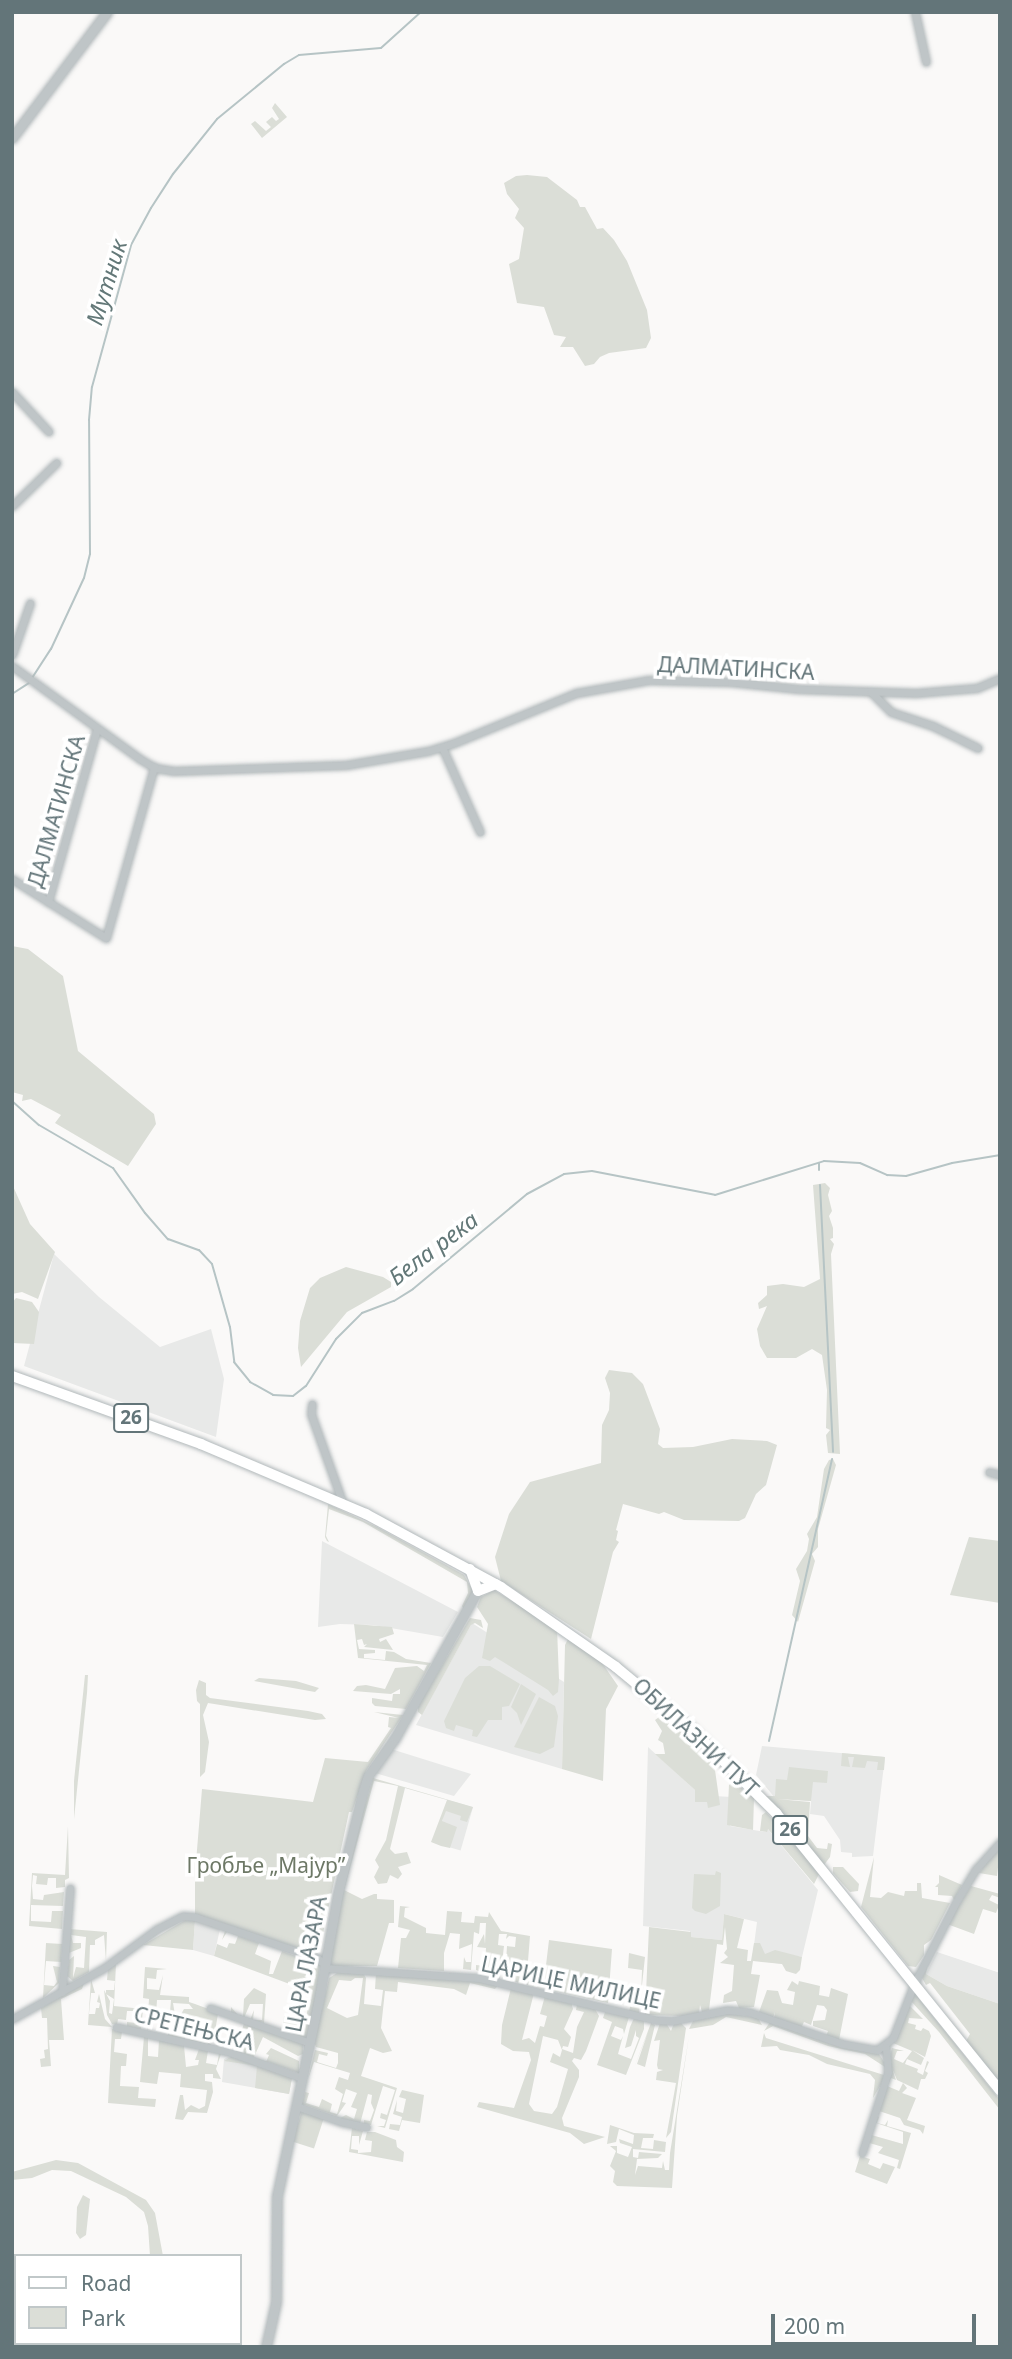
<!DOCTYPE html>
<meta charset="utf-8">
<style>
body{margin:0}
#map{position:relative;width:1012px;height:2359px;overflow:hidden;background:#faf9f8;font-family:"Noto Sans",sans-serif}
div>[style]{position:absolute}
.built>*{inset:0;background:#e8e9e8;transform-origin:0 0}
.green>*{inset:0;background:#dbded7;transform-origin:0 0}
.stream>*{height:2px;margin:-1px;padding:0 1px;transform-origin:1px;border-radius:1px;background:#b6c4c5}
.roads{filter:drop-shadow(0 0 2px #b1b8ba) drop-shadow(0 0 2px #b1b8ba)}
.minor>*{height:7px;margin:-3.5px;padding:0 3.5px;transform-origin:3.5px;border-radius:3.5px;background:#bfc5c7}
.tertiary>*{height:9px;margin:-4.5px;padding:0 4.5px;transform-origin:4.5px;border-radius:4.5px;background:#bfc5c7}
.primary>*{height:10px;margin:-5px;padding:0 5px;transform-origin:5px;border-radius:5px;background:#fff}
span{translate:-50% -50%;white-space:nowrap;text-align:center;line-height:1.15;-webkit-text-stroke:7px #fff;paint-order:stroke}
.shield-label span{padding:2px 5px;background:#fff;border:2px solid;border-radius:5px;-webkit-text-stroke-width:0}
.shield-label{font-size:19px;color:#637579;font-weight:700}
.street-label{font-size:21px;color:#637579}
.park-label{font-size:21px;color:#6d7866}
.water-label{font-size:23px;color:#637878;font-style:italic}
.frame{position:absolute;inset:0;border:14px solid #637579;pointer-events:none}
.legend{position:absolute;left:14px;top:2254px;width:228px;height:91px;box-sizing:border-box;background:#fff;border:2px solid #c1c8c9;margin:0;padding:9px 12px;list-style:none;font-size:21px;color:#637579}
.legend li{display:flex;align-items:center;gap:14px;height:35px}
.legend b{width:35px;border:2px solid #c1c8c9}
.scale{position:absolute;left:771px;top:2314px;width:205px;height:32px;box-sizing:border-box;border:4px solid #637579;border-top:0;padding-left:9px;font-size:21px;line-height:24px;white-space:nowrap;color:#637579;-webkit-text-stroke:5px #fff;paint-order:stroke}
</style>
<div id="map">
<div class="built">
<div style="clip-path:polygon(54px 1254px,99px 1297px,160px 1347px,211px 1329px,224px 1379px,216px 1437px,24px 1366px)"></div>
<div style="clip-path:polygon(322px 1541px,458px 1612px,443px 1637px,373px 1625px,340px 1624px,318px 1627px)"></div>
<div style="clip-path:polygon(472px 1623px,564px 1682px,562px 1769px,416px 1725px)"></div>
<div style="clip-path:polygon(762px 1746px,885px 1757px,873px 1856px,852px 1857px,852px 1853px,841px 1852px,840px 1840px,824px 1816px,810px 1814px,811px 1801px,775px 1798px,756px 1775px)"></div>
<div style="clip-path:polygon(648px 1747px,695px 1790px,695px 1795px,732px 1797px,730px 1826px,766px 1832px,767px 1828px,818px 1890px,802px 1957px,785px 1954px,782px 1964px,752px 1960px,757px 1922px,724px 1914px,722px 1940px,691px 1937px,690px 1931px,643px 1926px)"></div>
<div style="clip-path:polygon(391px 1749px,471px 1774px,454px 1796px,375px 1773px)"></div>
<div style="left:448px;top:1800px;width:26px;height:45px;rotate:16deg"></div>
<div style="clip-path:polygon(195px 1920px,220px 1929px,214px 1956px,193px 1950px)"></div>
<div style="clip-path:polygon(937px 1952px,1000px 1973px,1000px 2004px,947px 1986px,926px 1974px)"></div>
<div style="clip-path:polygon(230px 2056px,292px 2078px,289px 2094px,222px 2082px,224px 2059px)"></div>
</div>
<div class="green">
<div style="clip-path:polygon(275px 103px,287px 117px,262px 138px,251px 124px,255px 121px,266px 131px,271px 127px,266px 122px,272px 117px,276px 121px,279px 119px,272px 108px)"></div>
<div style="clip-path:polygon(527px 175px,547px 177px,577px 200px,580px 207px,585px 207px,597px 229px,603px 228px,614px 240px,627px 261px,647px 310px,651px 338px,646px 348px,609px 353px,600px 357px,594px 364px,585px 366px,573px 347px,560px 347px,566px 337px,554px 335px,544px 307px,517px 303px,509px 264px,519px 259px,524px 228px,515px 218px,519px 209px,507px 194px,504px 183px,516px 176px)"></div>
<div style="clip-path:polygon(12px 946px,28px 949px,63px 976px,78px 1051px,154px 1114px,156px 1124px,128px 1166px,55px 1123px,61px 1115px,31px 1099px,22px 1101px,23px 1095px,12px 1092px)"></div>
<div style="clip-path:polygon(825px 1183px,830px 1188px,828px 1195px,832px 1211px,829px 1216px,833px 1228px,833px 1238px,830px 1239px,834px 1244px,831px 1254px,840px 1454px,828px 1453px,826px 1435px,830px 1430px,826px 1428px,827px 1390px,822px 1355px,812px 1349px,796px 1358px,767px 1358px,760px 1346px,757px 1329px,767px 1306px,759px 1309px,758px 1303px,767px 1295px,767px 1286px,783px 1284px,804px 1287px,820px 1279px,813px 1185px)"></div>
<div style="clip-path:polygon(12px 1184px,30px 1224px,55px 1252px,38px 1299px,22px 1292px,12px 1294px)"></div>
<div style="clip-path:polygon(346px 1267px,383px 1277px,391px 1282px,391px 1287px,347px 1312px,301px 1367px,298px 1348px,300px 1321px,310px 1288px,320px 1278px)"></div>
<div style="clip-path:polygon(16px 1298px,32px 1302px,39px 1312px,34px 1344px,12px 1343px,12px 1303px)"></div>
<div style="clip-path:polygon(609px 1370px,632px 1373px,643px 1384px,660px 1429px,658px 1444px,663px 1448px,693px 1447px,732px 1439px,767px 1441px,777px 1445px,766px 1485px,756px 1494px,745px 1518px,739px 1521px,684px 1520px,664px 1512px,659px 1514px,623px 1504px,616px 1530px,618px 1531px,616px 1540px,619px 1542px,613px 1552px,591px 1639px,501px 1581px,495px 1557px,509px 1514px,530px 1482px,601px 1463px,602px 1425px,609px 1410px,610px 1393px,605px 1378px)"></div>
<div style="clip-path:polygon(833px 1459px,836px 1465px,818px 1529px,818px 1547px,812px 1554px,815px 1561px,798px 1622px,792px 1615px,800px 1581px,796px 1569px,807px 1551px,809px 1539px,807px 1534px,817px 1517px,824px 1469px,829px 1460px)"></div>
<div style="clip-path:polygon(328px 1504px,377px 1527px,464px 1575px,473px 1591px,464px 1610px,462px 1606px,468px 1593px,467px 1582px,363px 1522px,329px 1509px,326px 1536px,329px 1542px,327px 1541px,325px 1537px)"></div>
<div style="clip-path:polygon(969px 1537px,1000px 1541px,1000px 1603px,950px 1595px)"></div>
<div style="clip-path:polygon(494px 1590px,557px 1628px,559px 1679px,558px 1692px,553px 1696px,548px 1690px,495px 1657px,490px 1661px,482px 1658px,488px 1624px,477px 1607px,481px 1597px)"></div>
<div style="clip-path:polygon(470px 1618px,481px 1620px,483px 1628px,475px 1623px,471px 1625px,422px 1715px,418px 1712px,418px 1706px)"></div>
<div style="clip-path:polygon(354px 1624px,392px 1627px,394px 1634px,379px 1639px,380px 1642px,386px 1639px,393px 1650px,364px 1647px,367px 1644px,364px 1645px,362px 1639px,357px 1640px,359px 1649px,375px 1650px,375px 1653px,364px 1654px,364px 1658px,385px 1660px,386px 1651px,394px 1652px,406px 1659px,431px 1663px,406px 1709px,375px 1706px,372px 1703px,372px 1698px,392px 1701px,393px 1694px,400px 1694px,400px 1689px,391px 1694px,353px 1691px,357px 1686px,366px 1685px,385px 1689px,395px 1668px,417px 1666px,424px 1671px,427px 1665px,358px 1658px)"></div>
<div style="clip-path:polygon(568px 1639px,600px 1660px,618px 1686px,606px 1709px,603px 1781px,562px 1769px,565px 1645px)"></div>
<div style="clip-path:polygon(479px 1666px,490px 1666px,520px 1684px,509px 1706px,502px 1707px,502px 1720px,488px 1720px,477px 1737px,472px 1736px,473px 1730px,456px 1725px,454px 1731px,446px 1728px,444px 1721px,465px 1678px)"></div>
<div style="clip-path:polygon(85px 1675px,88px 1675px,87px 1693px,74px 1819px,74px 1781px)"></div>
<div style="clip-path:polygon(259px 1678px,296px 1681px,319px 1688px,315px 1692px,254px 1681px)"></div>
<div style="clip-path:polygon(199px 1680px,206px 1683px,206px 1695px,210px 1698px,308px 1711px,322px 1714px,326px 1719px,315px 1720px,208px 1703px,203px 1715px,209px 1742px,205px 1772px,200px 1777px,200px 1704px,197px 1701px,196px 1690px)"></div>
<div style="clip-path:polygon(521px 1684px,536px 1694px,521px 1725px,517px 1713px,511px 1707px)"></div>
<div style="clip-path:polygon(539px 1697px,555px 1706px,558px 1716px,554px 1747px,540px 1754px,514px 1747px)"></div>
<div style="clip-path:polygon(374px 1712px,403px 1715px,366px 1771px,352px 1812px,349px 1812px,319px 1952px,315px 1955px,195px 1914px,195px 1874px,202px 1789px,313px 1802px,325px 1758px,368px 1762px,391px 1728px,388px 1727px,389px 1717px,399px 1718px)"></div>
<div style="clip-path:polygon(665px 1713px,713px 1756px,720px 1805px,708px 1808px,707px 1802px,695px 1802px,695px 1790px,655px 1754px,665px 1754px,663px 1743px,658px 1740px,662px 1731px,655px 1720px)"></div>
<div style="clip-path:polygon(842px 1753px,885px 1757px,884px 1770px,877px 1770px,878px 1762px,867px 1761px,865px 1768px,852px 1767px,854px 1757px,848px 1757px,850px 1767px,841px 1766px)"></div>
<div style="clip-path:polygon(789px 1767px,828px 1771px,827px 1783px,813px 1782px,811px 1801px,777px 1799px,810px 1802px,808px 1836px,817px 1848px,827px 1849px,828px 1843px,832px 1844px,830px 1857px,824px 1865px,765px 1796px,775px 1796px,776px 1779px,787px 1780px)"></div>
<div style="clip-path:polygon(373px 1778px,473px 1807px,467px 1822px,460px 1820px,461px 1816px,446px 1811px,442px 1821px,457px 1827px,450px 1848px,441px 1846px,431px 1842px,447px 1800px,405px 1788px,390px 1849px,395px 1854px,407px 1852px,411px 1863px,398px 1867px,402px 1874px,398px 1879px,390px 1875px,387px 1883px,378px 1884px,374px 1877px,379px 1867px,375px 1860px,386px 1840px,398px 1786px,374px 1781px,344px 1890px,362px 1899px,374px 1894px,377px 1894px,377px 1899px,394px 1900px,394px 1923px,389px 1923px,377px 1966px,331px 1966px,330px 1954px,347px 1865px)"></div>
<div style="clip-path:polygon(733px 1781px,754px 1798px,753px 1830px,727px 1825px,729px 1785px)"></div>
<div style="clip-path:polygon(766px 1812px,820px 1872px,814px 1884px,768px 1829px,767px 1832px,760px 1831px,762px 1815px)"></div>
<div style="clip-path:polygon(68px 1826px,69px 1878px,65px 1880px,65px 1887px,56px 1888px,56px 1878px,48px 1878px,47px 1885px,36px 1884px,37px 1876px,33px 1875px,32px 1886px,33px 1899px,43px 1900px,44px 1895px,64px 1892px,63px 1906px,31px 1905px,31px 1921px,51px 1922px,52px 1911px,63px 1911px,62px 1929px,29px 1926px,32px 1873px,65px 1875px)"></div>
<div style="clip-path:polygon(996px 1850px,1000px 1851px,997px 1876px,979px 1873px)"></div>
<div style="clip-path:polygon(874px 1857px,870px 1897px,881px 1898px,888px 1892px,904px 1896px,905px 1891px,917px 1891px,917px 1883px,921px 1883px,922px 1898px,950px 1903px,931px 1940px,924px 1945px,924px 1955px,916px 1967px,908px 1966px,861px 1907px)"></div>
<div style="clip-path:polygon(833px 1867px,843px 1867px,859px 1884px,858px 1891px,850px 1892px,833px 1873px)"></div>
<div style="clip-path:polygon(716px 1871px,721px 1873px,720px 1906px,706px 1914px,695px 1911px,692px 1908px,694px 1874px,715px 1875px)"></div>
<div style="clip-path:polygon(939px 1875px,962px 1885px,954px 1900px,952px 1896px,938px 1895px,938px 1887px,935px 1887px,939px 1883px)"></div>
<div style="clip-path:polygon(971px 1886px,1000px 1894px,1000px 1898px,992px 1895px,989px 1900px,999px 1905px,996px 1913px,983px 1909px,974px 1934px,947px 1924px)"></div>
<div style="clip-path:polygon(400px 1906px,410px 1907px,405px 1908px,404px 1917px,426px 1928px,426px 1933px,445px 1935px,447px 1911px,462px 1912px,461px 1922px,474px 1923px,475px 1916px,488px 1917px,489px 1912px,501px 1931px,530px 1936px,528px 1961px,517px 1960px,513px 1964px,513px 1975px,526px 1978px,523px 1984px,505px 1979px,507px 1946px,515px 1947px,516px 1937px,509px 1936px,506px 1939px,507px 1934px,499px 1934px,498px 1945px,504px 1946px,500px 1979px,476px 1970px,476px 1965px,485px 1966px,486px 1948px,477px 1947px,484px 1934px,485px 1944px,486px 1923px,480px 1923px,479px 1934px,474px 1932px,471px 1970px,463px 1969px,464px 1957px,466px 1962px,471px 1962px,472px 1944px,459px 1949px,460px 1934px,450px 1933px,444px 1953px,444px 1971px,398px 1968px,401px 1938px,406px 1938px,410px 1930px,398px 1927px)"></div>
<div style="clip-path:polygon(724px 1914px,744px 1919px,737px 1948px,748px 1950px,747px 1961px,751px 1961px,754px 1943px,760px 1943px,765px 1954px,775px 1950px,802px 1957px,800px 1970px,796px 1974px,786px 1971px,782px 1964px,753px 1961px,751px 1974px,760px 1975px,754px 2007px,739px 2008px,736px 2001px,723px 2003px,724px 1995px,732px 1991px,734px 1965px,720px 1963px,728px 1957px,724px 1953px,727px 1949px,725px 1927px,723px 1945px,717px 1944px,709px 2010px,702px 2012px,700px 2005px,699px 2013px,683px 2016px,645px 2015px,649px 1927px,691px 1932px,691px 1937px,722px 1940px)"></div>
<div style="clip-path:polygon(187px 1919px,195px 1920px,193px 1950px,143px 1945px)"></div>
<div style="clip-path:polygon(69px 1929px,107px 1932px,106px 1961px,104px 1935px,95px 1940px,95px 1945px,90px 1945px,89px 1972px,73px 1981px,67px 1976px,69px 1960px,74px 1956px,73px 1978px,76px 1967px,84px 1968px,86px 1937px,71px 1935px,73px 1943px,81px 1943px,81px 1948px,69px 1953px)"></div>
<div style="clip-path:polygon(evenodd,225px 1931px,259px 1943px,255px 1954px,271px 1961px,269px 1974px,273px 1974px,282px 1951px,320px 1965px,314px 2013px,322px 2009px,329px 1978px,337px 1973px,363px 1973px,366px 1978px,364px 2004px,381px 2006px,383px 1990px,375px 1989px,376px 1973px,477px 1980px,534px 1993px,522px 2040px,529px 2038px,535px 2043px,540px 2026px,544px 2027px,547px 2016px,540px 2014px,545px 1996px,571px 2002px,573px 2009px,564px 2029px,571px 2037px,568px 2047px,563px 2046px,562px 2049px,573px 2053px,577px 2027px,584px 2012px,576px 2010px,577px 2004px,595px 2009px,599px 2016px,586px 2051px,581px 2060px,574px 2058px,572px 2061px,579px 2070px,579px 2077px,562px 2118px,564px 2126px,605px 2137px,584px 2144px,570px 2133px,477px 2107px,479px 2102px,514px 2108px,531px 2060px,529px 2052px,513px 2051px,501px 2044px,502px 2025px,511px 1988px,498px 1985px,495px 1989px,470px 1983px,466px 1995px,454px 1989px,398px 1982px,397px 1992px,385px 1991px,381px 2028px,392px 2051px,383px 2053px,370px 2048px,361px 2076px,397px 2088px,385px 2128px,377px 2126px,384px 2126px,386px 2120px,380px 2118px,381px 2113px,387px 2115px,395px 2090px,383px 2086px,371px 2125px,364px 2124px,364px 2120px,370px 2121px,374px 2110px,371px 2103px,372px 2095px,368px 2094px,360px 2124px,338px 2119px,346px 2115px,354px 2119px,357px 2109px,351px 2107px,357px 2093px,346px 2089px,342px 2102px,346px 2103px,337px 2116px,302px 2104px,305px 2092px,309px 2093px,306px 2103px,319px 2107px,322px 2099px,332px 2104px,330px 2112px,337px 2114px,343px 2094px,335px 2089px,339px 2077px,348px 2080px,350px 2073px,314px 2062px,308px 2079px,315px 2050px,328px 2053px,327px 2056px,319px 2054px,317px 2062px,336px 2068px,338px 2063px,338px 2053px,316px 2047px,313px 2040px,282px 2031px,284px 2016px,306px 2018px,311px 1992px,214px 1956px,217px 1944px,227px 1948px,229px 1943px,235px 1944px,238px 1936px,227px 1932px,222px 1940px,225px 1931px,355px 1978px,363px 1978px,358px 2015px,347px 2018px,327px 2008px,339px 1980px,351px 1981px,355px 1978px,225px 1931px,543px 2036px,558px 2040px,562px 2050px,560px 2057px,553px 2053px,550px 2062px,568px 2069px,557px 2107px,552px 2114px,534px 2111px,529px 2104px,543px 2036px)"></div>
<div style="clip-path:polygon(549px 1940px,612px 1949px,608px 2003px,527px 1985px,529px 1978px,544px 1982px)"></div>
<div style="clip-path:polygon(46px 1943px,62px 1944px,61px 1962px,46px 1961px,44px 1985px,54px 1986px,57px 1982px,53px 1966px,60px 1967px,59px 1983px,43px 1998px)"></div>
<div style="clip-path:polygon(629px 1953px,645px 1957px,639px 2013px,629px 2012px,632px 1997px,641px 1998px,642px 1970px,628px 1968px)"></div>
<div style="clip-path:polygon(116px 1964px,114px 2006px,143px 2009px,141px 2030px,127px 2027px,127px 2022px,136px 2023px,136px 2011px,127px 2011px,126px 2020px,118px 2019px,117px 2025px,112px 2024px,107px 2015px,104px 1990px,110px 2001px,109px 2013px,112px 2014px,114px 1999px,106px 1994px,106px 1990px,114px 1990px,115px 1981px,107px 1980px,108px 1969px)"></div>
<div style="clip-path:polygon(145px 1967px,167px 1969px,157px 1970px,156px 1979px,147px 1978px,147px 1989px,159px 1990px,163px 1975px,160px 1995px,189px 1997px,189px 2002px,195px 2004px,303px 2044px,303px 2054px,298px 2056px,263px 2037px,254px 2057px,266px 2062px,269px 2055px,266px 2054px,271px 2048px,299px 2061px,299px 2073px,236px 2051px,244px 2023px,218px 2014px,214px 2037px,207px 2036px,206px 2041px,213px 2046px,189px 2041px,191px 2023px,177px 2021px,184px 2009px,193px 2009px,189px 2004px,173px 2003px,176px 2021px,174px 2032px,185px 2034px,185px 2040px,168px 2036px,171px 2000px,157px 2000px,156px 2015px,151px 2015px,147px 2032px,149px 1999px,143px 1998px)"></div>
<div style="clip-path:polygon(927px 1967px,926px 1974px,947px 1986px,1000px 2004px,1000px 2083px,966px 2041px,970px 2034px,930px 1983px,926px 1985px,922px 1978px)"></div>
<div style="clip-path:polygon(91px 1979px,95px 1993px,91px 1993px,89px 2014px,95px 2014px,96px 2008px,99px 2008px,100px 2003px,97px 2002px,99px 1994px,105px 2019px,112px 2027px,88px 2025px)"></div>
<div style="clip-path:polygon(792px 1981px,798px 1985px,799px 1981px,820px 1986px,819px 1995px,829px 1997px,831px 1988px,848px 1994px,839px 2040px,826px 2036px,828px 2031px,813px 2026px,813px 2021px,825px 2020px,827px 2010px,824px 2006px,817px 2005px,811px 2025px,804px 2022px,801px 2028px,774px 2019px,775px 2012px,773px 2018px,759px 2012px,767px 1990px,778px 1991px,782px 2003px,793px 2005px,795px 1992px,787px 1990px)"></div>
<div style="clip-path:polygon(84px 1983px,82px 1989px,61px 1999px,64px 2040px,49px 2040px,51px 2066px,41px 2067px,40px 2059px,45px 2058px,44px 2050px,48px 2049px,47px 2018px,42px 2018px,41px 2008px)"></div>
<div style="clip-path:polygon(254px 1988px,266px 1994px,264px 2023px,250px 2020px,254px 2010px,253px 2020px,262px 2020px,263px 2004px,250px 2004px,244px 2018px,231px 2013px,231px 2007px,238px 2015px,243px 2016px,244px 1999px)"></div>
<div style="clip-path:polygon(916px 1995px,1000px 2100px,1000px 2110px,939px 2032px,910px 2000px)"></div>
<div style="clip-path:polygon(908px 2004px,923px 2019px,909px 2018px,908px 2023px,916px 2025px,915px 2029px,921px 2031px,923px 2028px,929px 2031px,931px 2036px,925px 2057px,912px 2050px,924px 2058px,921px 2065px,907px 2059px,905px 2064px,918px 2069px,917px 2072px,923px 2075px,927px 2061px,929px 2062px,925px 2071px,928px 2073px,925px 2079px,921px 2079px,918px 2090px,897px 2080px,892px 2068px,896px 2080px,891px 2078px,887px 2086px,899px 2091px,903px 2083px,907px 2088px,902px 2093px,916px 2098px,907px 2120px,925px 2126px,923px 2134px,920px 2130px,904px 2125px,900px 2118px,876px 2110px,892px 2048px,904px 2051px,897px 2051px,894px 2059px,903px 2063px,912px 2051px,893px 2043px)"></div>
<div style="clip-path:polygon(605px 2012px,629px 2017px,624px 2034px,623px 2029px,615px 2026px,611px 2036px,621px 2040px,623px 2036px,618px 2054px,631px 2059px,639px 2038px,636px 2036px,636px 2030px,631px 2046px,625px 2048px,630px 2027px,634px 2018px,644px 2021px,644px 2029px,626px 2075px,597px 2065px,612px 2022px,603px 2018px)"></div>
<div style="clip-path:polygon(727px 2013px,758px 2018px,762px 2025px,726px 2017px,713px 2025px,689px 2029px,693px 2021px)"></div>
<div style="clip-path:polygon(770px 2022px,837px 2046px,879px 2054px,886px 2065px,885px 2067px,865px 2054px,828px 2046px,773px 2026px,764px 2031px)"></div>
<div style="clip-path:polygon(651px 2023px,655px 2025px,645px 2067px,637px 2064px,648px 2032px,634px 2068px)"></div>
<div style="clip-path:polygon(660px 2023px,666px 2023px,671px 2031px,674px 2023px,681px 2023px,686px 2028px,671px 2132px,666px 2138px,676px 2083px,656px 2080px,657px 2072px,663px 2070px,658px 2069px,657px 2065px,660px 2040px,654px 2041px)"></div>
<div style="clip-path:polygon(112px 2029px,122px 2032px,121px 2039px,115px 2039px,114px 2052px,127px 2054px,126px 2066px,121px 2066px,120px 2086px,139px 2087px,138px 2098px,156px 2099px,155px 2107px,108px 2103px)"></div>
<div style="clip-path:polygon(764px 2033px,766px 2038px,884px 2075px,883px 2081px,873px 2098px,875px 2080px,870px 2074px,827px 2064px,809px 2055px,780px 2050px,777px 2046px,761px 2047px)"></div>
<div style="clip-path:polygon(689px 2036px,677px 2116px,672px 2188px,617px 2186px,613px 2182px,615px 2171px,610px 2166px,616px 2151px,610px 2146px,617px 2146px,617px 2153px,628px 2157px,632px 2147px,620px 2143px,619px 2139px,633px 2144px,634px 2135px,619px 2129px,616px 2142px,607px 2144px,610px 2125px,634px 2133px,654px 2134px,653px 2138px,643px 2138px,641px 2148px,653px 2149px,654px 2140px,666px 2142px,665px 2152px,633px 2149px,633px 2157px,638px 2158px,639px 2152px,662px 2154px,658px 2158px,637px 2159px,635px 2175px,638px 2166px,662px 2168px,663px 2161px,665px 2170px,669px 2170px,670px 2153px)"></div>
<div style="clip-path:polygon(144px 2037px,148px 2038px,148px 2056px,158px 2057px,159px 2040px,184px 2046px,186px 2067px,198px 2065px,199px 2060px,195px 2060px,199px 2049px,208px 2051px,206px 2063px,217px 2065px,219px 2053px,221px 2054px,216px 2069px,221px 2079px,213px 2078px,213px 2074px,205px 2074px,205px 2081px,212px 2082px,213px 2092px,207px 2113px,188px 2112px,183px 2120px,175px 2119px,180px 2095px,183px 2095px,185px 2110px,191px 2105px,199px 2109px,205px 2106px,207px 2090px,180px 2087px,181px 2074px,159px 2072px,157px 2084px,140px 2082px)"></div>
<div style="clip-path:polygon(232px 2056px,292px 2078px,289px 2094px,255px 2088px,257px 2066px,224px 2061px)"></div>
<div style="clip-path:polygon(402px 2090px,424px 2095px,420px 2123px,402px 2120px,399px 2131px,389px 2129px,390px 2124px,400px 2125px,402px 2117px,393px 2114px,397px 2100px,396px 2111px,403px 2113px,406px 2099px,399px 2097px)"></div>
<div style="left:302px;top:2111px;width:23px;height:32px;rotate:18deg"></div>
<div style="clip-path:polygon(875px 2116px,879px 2117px,877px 2123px,885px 2125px,888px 2120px,887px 2126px,911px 2133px,900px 2169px,897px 2168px,899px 2160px,878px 2153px,883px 2147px,866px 2142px,868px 2134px,903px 2144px,903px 2132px,873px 2122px)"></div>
<div style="clip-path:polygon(352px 2128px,363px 2131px,359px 2145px,359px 2136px,352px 2136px,351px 2149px,358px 2150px,358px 2153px,371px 2152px,372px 2141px,365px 2140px,367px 2132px,375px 2132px,396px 2140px,397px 2147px,404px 2152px,403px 2162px,349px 2152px)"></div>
<div style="clip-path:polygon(860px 2156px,870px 2159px,868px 2164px,880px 2169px,883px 2163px,895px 2167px,887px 2184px,855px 2172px)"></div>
<div style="clip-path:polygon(56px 2160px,78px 2163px,146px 2200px,155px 2213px,163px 2256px,150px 2256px,148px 2226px,144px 2212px,126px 2197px,71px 2171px,52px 2170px,32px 2178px,12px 2180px,12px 2172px)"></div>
<div style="clip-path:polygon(83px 2195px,90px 2199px,86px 2235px,80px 2239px,76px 2233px,77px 2207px)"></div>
</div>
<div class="stream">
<div style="left:32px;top:678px;width:35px;rotate:-57deg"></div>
<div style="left:51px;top:649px;width:78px;rotate:-65.1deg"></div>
<div style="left:84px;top:578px;width:25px;rotate:-76deg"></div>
<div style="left:90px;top:554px;width:134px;rotate:-90.4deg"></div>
<div style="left:89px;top:420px;width:33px;rotate:-85deg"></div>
<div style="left:92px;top:387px;width:147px;rotate:-74.6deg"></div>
<div style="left:131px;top:245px;width:42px;rotate:-61.6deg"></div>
<div style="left:151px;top:208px;width:40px;rotate:-57.1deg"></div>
<div style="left:173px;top:174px;width:70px;rotate:-51.3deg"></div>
<div style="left:217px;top:119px;width:87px;rotate:-39.4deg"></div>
<div style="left:284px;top:64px;width:17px;rotate:-31deg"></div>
<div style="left:299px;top:55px;width:82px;rotate:-4.9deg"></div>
<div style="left:381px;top:48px;width:54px;rotate:-42deg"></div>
<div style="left:12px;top:694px;width:20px;rotate:-33deg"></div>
<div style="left:12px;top:1101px;width:36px;rotate:42deg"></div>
<div style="left:39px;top:1125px;width:86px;rotate:30.2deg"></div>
<div style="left:113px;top:1168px;width:55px;rotate:54.6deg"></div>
<div style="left:145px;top:1213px;width:35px;rotate:49deg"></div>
<div style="left:168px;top:1239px;width:33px;rotate:20deg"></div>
<div style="left:199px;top:1250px;width:19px;rotate:47deg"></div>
<div style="left:212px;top:1264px;width:66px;rotate:74.1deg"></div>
<div style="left:230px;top:1327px;width:35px;rotate:83deg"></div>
<div style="left:234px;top:1362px;width:26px;rotate:51deg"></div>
<div style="left:250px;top:1382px;width:26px;rotate:29deg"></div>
<div style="left:273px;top:1395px;width:20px;rotate:3deg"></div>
<div style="left:293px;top:1396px;width:16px;rotate:-38deg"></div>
<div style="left:306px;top:1386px;width:56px;rotate:-57.4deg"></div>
<div style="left:336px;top:1339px;width:37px;rotate:-45deg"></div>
<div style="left:362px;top:1313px;width:34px;rotate:-21deg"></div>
<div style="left:394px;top:1301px;width:22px;rotate:-32deg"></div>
<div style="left:413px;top:1289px;width:148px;rotate:-39.8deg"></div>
<div style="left:527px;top:1194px;width:42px;rotate:-28.4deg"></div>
<div style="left:564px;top:1174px;width:28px;rotate:-6deg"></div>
<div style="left:592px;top:1171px;width:125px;rotate:11deg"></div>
<div style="left:715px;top:1195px;width:114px;rotate:-17.3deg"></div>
<div style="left:824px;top:1161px;width:36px;rotate:3deg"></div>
<div style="left:860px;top:1163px;width:30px;rotate:24deg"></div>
<div style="left:887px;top:1175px;width:19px;rotate:3deg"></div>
<div style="left:906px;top:1176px;width:48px;rotate:-15.8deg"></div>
<div style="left:952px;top:1163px;width:49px;rotate:-9.5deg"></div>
<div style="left:819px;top:1163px;width:7px;rotate:90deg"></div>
<div style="left:820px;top:1185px;width:267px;rotate:87.2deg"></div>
<div style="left:769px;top:1741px;width:289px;rotate:-77.4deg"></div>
</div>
<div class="roads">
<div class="minor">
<div style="left:915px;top:12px;width:51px;rotate:77.6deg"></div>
<div style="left:12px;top:392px;width:54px;rotate:47.2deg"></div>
<div style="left:12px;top:506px;width:62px;rotate:-44.3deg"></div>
<div style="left:12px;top:655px;width:55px;rotate:-70.9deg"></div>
<div style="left:12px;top:666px;width:158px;rotate:36deg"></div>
<div style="left:140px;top:759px;width:17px;rotate:31deg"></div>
<div style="left:155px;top:768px;width:18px;rotate:9deg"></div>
<div style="left:173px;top:771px;width:173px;rotate:-2deg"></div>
<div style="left:346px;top:765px;width:83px;rotate:-9.7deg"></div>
<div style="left:428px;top:751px;width:27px;rotate:-17deg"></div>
<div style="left:454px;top:743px;width:132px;rotate:-22.3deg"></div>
<div style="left:576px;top:693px;width:74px;rotate:-10.1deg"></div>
<div style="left:649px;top:680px;width:82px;rotate:1.4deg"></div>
<div style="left:731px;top:682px;width:68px;rotate:5.9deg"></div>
<div style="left:799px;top:689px;width:117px;rotate:2deg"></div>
<div style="left:916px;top:693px;width:61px;rotate:-4.7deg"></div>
<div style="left:977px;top:688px;width:25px;rotate:-23deg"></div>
<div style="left:871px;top:692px;width:28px;rotate:45deg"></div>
<div style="left:891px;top:712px;width:44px;rotate:18.4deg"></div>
<div style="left:933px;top:726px;width:50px;rotate:26.1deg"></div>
<div style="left:442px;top:747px;width:93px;rotate:65.9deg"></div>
<div style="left:12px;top:879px;width:111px;rotate:32.1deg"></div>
<div style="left:106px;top:938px;width:178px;rotate:-74.3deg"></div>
<div style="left:48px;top:902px;width:180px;rotate:-74.2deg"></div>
<div style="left:312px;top:1404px;width:10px;rotate:96deg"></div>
<div style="left:311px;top:1414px;width:96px;rotate:70.4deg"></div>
<div style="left:989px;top:1472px;width:11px;rotate:15deg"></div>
<div style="left:325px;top:1968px;width:154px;rotate:3.7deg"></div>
<div style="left:479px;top:1978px;width:181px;rotate:13.4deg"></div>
<div style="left:655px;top:2020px;width:17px;rotate:3deg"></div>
<div style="left:672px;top:2021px;width:56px;rotate:-11.3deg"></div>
<div style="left:727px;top:2010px;width:22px;rotate:5deg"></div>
<div style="left:749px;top:2012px;width:99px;rotate:18.8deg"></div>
<div style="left:843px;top:2044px;width:35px;rotate:10deg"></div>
<div style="left:877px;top:2050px;width:20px;rotate:-37deg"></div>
<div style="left:893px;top:2038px;width:58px;rotate:-68.7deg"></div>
<div style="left:914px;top:1984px;width:92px;rotate:-62.9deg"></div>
<div style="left:956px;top:1902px;width:39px;rotate:-59deg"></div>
<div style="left:976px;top:1869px;width:36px;rotate:-48deg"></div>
<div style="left:62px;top:1992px;width:104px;rotate:-85.6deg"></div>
<div style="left:210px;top:2008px;width:106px;rotate:19.3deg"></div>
<div style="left:12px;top:2019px;width:105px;rotate:-29deg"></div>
<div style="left:104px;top:1968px;width:66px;rotate:-36.3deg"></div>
<div style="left:157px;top:1929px;width:29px;rotate:-27deg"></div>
<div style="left:183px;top:1916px;width:12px;rotate:5deg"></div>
<div style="left:195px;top:1917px;width:129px;rotate:18.6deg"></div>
<div style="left:317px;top:1958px;width:11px;rotate:41deg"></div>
<div style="left:116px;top:2027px;width:116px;rotate:12.5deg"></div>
<div style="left:229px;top:2052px;width:77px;rotate:19.6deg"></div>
<div style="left:296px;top:2106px;width:49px;rotate:19.2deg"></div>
<div style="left:342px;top:2122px;width:25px;rotate:12deg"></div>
<div style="left:862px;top:2153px;width:85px;rotate:-72.2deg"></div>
<div style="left:888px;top:2072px;width:25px;rotate:-95deg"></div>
</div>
<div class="tertiary">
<div style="left:12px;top:138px;width:158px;rotate:-53deg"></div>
<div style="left:266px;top:2347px;width:46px;rotate:-77.5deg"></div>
<div style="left:276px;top:2302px;width:106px;rotate:-89.5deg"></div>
<div style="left:277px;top:2196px;width:208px;rotate:-78deg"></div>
<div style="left:320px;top:1993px;width:102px;rotate:-79.8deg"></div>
<div style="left:338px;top:1893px;width:105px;rotate:-76.2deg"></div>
<div style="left:363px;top:1791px;width:16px;rotate:-72deg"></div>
<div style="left:368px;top:1776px;width:47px;rotate:-54.6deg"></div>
<div style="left:395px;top:1738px;width:174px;rotate:-60.8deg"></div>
</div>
<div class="primary">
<div style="left:12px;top:1376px;width:201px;rotate:19.8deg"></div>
<div style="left:201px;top:1444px;width:179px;rotate:23deg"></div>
<div style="left:366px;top:1514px;width:153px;rotate:28.4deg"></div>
<div style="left:501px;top:1587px;width:140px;rotate:34.8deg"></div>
<div style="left:616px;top:1667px;width:97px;rotate:39.6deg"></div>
<div style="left:691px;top:1729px;width:120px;rotate:44.7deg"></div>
<div style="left:776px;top:1813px;width:357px;rotate:51.1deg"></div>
<div style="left:470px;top:1569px;width:23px;rotate:70deg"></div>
<div style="left:478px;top:1591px;width:19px;rotate:-21deg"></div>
</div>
</div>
<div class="shield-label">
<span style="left:131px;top:1418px">26</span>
<span style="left:790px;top:1830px">26</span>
</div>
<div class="street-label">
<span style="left:736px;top:668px;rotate:3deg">ДАЛМАТИНСКА</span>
<span style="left:56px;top:811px;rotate:-74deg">ДАЛМАТИНСКА</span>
<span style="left:696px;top:1737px;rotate:43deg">ОБИЛАЗНИ ПУТ</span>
<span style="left:306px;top:1964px;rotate:-79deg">ЦАРА ЛАЗАРА</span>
<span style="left:571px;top:1982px;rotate:12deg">ЦАРИЦЕ МИЛИЦЕ</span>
<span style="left:194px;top:2028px;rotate:14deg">СРЕТЕЊСКА</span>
</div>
<div class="park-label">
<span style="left:266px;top:1865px">Гробље „Мајур”</span>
</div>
<div class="water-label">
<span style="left:106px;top:282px;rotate:-73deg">Мутник</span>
<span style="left:433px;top:1248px;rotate:-37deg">Бела река</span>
</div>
<div class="frame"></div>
<ul class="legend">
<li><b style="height:9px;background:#fff"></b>Road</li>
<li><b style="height:19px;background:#dbded7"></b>Park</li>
</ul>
<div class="scale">200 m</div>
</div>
